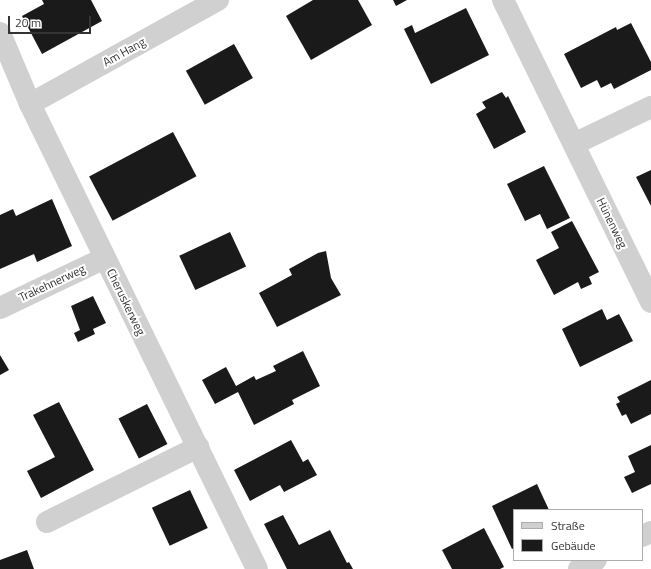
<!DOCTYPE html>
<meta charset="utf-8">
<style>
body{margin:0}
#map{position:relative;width:651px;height:569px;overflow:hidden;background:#fff;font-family:"Titillium Web",sans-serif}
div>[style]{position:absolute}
.building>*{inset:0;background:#1a1a1a;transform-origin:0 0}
.minor>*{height:22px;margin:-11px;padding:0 11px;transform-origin:11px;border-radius:11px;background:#d0d0d0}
span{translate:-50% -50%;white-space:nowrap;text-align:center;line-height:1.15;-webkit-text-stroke:4px #fff;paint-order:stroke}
.street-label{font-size:12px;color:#333}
.legend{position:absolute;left:513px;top:509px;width:130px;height:52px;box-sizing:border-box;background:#fff;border:1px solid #adadad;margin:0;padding:5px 7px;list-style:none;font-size:12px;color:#333}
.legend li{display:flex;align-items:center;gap:8px;height:20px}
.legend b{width:20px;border:1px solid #adadad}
.scale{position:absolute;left:8px;top:16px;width:83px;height:18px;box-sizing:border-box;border:2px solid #333;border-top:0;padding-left:5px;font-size:12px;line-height:14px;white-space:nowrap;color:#333;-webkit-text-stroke:3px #fff;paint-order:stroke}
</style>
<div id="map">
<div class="building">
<div style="clip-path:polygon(42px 0,91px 0,102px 21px,42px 54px,22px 16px,44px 4px)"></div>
<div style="clip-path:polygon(313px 0,358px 0,372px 25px,311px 60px,286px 16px)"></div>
<div style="clip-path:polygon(393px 0,407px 0,396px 6px)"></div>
<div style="clip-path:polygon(466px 8px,489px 55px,431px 84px,404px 29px,412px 25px,415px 33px)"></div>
<div style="clip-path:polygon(631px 23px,651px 62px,651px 70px,614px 89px,611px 83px,601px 88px,597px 80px,581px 88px,564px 54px,616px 27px,617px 30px)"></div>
<div style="left:234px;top:44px;width:39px;height:55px;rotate:61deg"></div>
<div style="clip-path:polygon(502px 92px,506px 98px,508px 96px,526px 132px,494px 149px,476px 114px,486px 108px,482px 102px)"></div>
<div style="left:173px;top:132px;width:50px;height:95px;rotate:62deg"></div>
<div style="clip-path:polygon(544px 166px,570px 218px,547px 229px,540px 214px,525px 221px,507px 184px)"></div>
<div style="clip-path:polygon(651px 170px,651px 206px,636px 177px)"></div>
<div style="clip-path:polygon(52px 199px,72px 246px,37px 262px,34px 254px,0 269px,0 215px,13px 209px,16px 216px)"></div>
<div style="clip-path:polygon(572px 221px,599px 272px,589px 277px,592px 284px,581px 289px,578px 282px,554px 295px,536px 260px,559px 248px,551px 232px)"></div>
<div style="left:230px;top:232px;width:38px;height:56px;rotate:65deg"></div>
<div style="clip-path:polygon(326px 251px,331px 278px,341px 295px,277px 327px,259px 293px,292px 275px,289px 269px,318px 253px)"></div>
<div style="clip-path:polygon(93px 296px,106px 323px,93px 329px,95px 334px,78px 342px,74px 333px,80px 330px,71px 306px)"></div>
<div style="clip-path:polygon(602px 309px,607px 320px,619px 314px,633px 341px,580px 367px,562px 329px)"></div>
<div style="clip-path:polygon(303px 351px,320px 386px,292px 400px,294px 404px,254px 425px,238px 392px,215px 404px,202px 380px,226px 367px,236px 386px,254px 376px,256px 380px,276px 371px,273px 366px)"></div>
<div style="clip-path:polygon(0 355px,9px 370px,0 375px)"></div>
<div style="clip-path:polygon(651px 380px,651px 414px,631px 424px,626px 414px,622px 416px,616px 404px,620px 402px,617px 397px)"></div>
<div style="clip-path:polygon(59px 402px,94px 470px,41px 498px,27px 471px,55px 457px,33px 415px)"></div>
<div style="left:147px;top:404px;width:45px;height:32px;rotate:63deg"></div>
<div style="clip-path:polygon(291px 440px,303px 462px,308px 459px,317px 475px,284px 492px,280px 485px,250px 501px,234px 470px)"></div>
<div style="clip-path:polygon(651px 445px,651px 484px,632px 493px,624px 477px,635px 472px,628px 456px)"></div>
<div style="clip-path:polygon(537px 484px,549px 510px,514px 510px,514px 548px,512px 549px,492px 506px)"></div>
<div style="left:190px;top:490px;width:42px;height:42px;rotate:65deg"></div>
<div style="clip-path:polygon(283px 515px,299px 545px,330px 530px,347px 563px,349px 562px,353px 569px,287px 569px,264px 524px)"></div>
<div style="clip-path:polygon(484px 528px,504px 567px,500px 569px,452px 569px,442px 550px)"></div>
<div style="clip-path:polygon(27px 550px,34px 569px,0 569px,0 560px)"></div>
</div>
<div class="minor">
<div style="left:503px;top:0;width:336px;rotate:63.9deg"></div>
<div style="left:0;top:33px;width:77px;rotate:67.1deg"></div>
<div style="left:30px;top:104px;width:517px;rotate:63.98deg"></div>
<div style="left:30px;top:104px;width:215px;rotate:-29deg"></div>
<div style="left:574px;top:144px;width:85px;rotate:-25.7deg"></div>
<div style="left:0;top:308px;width:116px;rotate:-25.5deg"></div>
<div style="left:47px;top:522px;width:169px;rotate:-26.4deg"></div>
<div style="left:642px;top:536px;width:10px;rotate:-24deg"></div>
<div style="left:579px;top:569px;width:19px;rotate:-28deg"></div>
</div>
<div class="street-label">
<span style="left:124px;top:52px;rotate:-29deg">Am Hang</span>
<span style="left:612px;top:223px;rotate:64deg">Hünenweg</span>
<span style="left:52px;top:283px;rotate:-25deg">Trakehnerweg</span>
<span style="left:126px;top:302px;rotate:64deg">Cheruskerweg</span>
</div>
<ul class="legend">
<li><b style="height:5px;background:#d0d0d0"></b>Straße</li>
<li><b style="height:11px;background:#1a1a1a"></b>Gebäude</li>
</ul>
<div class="scale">20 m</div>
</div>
